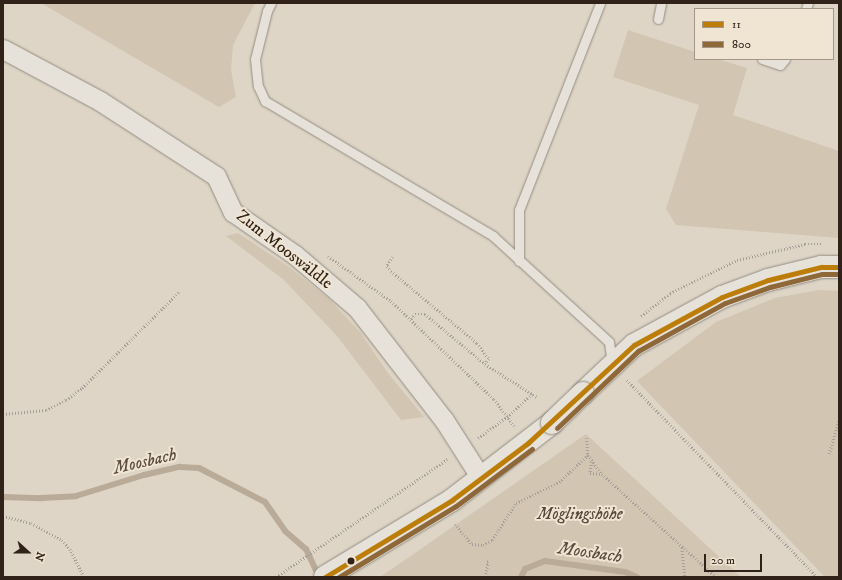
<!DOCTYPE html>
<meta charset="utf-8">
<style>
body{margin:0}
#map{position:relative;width:842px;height:580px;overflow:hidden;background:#ded5c6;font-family:"IM FELL DW Pica",serif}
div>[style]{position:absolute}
.green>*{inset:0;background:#d2c5b1}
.stream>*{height:6px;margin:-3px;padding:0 3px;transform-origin:3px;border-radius:3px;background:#baab98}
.path>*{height:2.5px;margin-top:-1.25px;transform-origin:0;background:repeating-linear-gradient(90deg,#a5a09a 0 1px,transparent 0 3px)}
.roads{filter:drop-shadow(0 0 1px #938c82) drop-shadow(0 0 1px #938c82)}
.service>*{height:9px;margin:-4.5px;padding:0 4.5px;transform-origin:4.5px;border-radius:4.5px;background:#e6e1d9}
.minor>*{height:19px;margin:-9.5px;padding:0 9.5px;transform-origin:9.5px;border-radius:9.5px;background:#e6e1d9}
.tertiary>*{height:22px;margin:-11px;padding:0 11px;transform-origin:11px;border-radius:11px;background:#e6e1d9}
.bridges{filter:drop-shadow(0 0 1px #938c82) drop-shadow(0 0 1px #938c82)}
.tertiary-bridge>*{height:22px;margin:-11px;padding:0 11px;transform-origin:11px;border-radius:11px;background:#e6e1d9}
.bus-1>*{height:5px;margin:-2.5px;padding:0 2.5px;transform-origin:2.5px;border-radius:2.5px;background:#bc7e08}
.bus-2>*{height:5px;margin:-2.5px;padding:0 2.5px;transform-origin:2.5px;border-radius:2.5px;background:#8f683a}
.dots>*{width:11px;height:11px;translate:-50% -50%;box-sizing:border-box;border:2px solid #f0e5d3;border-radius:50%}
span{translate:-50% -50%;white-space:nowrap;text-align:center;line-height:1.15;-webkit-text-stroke:4px #f0e5d3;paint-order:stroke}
.street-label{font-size:17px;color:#312219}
.park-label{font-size:17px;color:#57483b;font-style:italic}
.water-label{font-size:18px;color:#5b4c3f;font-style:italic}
.frame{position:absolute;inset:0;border:4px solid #312219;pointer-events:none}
.legend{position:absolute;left:694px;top:8px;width:140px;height:52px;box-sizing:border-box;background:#f0e5d3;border:1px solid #a49789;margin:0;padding:5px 7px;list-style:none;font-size:12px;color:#312219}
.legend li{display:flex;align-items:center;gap:8px;height:20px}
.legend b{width:20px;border:1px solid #a49789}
.north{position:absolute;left:8px;top:532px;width:40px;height:40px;-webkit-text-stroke:3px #f0e5d3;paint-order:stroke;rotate:111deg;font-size:11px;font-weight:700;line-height:16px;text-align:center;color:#312219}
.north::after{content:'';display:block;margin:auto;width:14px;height:18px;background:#312219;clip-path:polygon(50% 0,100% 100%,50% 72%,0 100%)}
.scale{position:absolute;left:704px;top:554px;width:58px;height:18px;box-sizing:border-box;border:2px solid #312219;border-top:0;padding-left:5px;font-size:12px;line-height:14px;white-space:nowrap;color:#312219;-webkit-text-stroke:3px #f0e5d3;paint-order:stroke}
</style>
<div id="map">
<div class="green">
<div style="clip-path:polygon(41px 3px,255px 3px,233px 45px,231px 70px,236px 97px,219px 107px)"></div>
<div style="clip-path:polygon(628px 30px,695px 52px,695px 59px,718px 59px,747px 68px,733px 115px,839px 151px,839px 238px,676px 225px,666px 209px,699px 105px,613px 77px)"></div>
<div style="clip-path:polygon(238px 233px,289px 267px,329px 299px,360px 332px,388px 373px,424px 417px,401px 420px,337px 336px,284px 280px,226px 236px)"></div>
<div style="clip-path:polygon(819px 290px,839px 291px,839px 577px,825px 577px,637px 381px,716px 322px,775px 298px)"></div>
<div style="clip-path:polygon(586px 434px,741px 577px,380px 577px,415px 553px)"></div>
</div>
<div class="stream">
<div style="left:3px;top:497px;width:38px;rotate:2deg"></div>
<div style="left:41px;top:498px;width:35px;rotate:-3deg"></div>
<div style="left:76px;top:496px;width:71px;rotate:-17.2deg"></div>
<div style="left:144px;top:475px;width:37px;rotate:-13deg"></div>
<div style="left:180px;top:467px;width:19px;rotate:3deg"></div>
<div style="left:199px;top:468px;width:74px;rotate:27.3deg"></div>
<div style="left:265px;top:502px;width:35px;rotate:55deg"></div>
<div style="left:285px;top:531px;width:28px;rotate:41deg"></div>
<div style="left:306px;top:549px;width:31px;rotate:65deg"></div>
<div style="left:521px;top:577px;width:9px;rotate:-63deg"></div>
<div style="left:525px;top:569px;width:22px;rotate:-22deg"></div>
<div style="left:545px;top:561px;width:81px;rotate:7.8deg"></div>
<div style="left:625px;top:572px;width:13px;rotate:23deg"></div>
</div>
<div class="path">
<div style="left:328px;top:256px;width:77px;rotate:35.5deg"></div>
<div style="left:391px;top:301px;width:142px;rotate:43.6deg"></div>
<div style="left:494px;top:399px;width:34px;rotate:53deg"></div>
<div style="left:393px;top:257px;width:11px;rotate:124deg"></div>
<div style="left:387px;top:266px;width:6px;rotate:51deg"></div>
<div style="left:391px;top:271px;width:112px;rotate:39.9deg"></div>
<div style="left:477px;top:343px;width:20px;rotate:53deg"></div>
<div style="left:489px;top:359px;width:6px;rotate:129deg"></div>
<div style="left:641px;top:316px;width:37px;rotate:-38deg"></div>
<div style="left:670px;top:293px;width:75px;rotate:-26.2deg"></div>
<div style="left:737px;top:260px;width:70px;rotate:-13.2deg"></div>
<div style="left:805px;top:244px;width:18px"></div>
<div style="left:411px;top:319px;width:6px;rotate:-51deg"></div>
<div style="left:415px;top:314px;width:10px"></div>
<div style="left:425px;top:314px;width:78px;rotate:39.8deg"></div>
<div style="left:485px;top:364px;width:62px;rotate:32.4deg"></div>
<div style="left:627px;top:380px;width:274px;rotate:46deg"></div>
<div style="left:3px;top:414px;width:43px;rotate:-5.3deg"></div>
<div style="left:46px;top:410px;width:22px;rotate:-27deg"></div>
<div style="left:66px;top:400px;width:20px;rotate:-37deg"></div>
<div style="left:82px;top:388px;width:136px;rotate:-44.7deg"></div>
<div style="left:478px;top:438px;width:36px;rotate:-36deg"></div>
<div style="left:507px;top:417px;width:34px;rotate:-43deg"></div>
<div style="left:587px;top:438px;width:17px;rotate:87deg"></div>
<div style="left:588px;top:455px;width:24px;rotate:54deg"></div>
<div style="left:602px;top:474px;width:154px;rotate:42.1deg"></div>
<div style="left:829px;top:454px;width:36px;rotate:-74deg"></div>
<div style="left:592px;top:462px;width:11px;rotate:100deg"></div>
<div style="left:590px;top:473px;width:12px;rotate:5deg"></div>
<div style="left:3px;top:516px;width:29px;rotate:14deg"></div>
<div style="left:31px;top:523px;width:35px;rotate:29deg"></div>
<div style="left:62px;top:540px;width:12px;rotate:48deg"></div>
<div style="left:70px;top:549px;width:31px;rotate:63deg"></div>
<div style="left:455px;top:524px;width:26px;rotate:50deg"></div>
<div style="left:472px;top:544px;width:11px;rotate:5deg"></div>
<div style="left:483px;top:545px;width:10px;rotate:-29deg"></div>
<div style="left:492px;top:540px;width:44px;rotate:-57deg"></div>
<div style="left:516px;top:503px;width:48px;rotate:-26deg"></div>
<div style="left:559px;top:482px;width:40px;rotate:-43deg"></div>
<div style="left:682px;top:548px;width:29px;rotate:84deg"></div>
<div style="left:276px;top:577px;width:209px;rotate:-34.5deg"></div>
<div style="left:485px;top:577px;width:15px;rotate:-79deg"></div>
<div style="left:488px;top:562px;width:3px;rotate:180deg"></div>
</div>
<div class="roads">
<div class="service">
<div style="left:271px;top:3px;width:9px;rotate:117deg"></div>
<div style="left:267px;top:11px;width:49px;rotate:104deg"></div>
<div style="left:255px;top:59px;width:27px;rotate:84deg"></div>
<div style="left:258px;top:86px;width:17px;rotate:65deg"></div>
<div style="left:265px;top:101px;width:265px;rotate:30.6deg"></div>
<div style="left:493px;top:236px;width:157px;rotate:42.4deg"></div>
<div style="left:609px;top:342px;width:21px;rotate:82deg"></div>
<div style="left:806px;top:9px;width:6px;rotate:-72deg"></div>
<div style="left:658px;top:19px;width:16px;rotate:-79deg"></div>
<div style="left:762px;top:59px;width:19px;rotate:18deg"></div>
<div style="left:780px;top:65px;width:8px;rotate:-50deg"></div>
<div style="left:519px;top:261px;width:51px;rotate:-90deg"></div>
<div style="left:519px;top:210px;width:222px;rotate:-68.6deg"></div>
</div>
<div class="minor">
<div style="left:3px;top:49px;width:110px;rotate:28.2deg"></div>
<div style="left:100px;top:101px;width:138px;rotate:32.9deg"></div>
<div style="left:216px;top:176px;width:40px;rotate:65deg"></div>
<div style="left:233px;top:212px;width:75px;rotate:34.7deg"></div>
<div style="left:295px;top:255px;width:82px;rotate:40.5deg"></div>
<div style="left:357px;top:308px;width:142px;rotate:52.2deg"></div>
<div style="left:444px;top:420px;width:69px;rotate:57.5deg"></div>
</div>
<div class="tertiary">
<div style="left:583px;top:393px;width:70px;rotate:-43.3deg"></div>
<div style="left:634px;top:345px;width:100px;rotate:-28.6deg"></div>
<div style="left:722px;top:297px;width:49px;rotate:-20.3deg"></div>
<div style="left:768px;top:280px;width:55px;rotate:-13.8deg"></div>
<div style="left:821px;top:267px;width:18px"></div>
<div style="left:325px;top:577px;width:149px;rotate:-31.2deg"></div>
<div style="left:452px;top:500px;width:126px;rotate:-37.6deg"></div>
</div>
</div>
<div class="bridges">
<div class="tertiary-bridge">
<div style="left:552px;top:423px;width:43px;rotate:-44.1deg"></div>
</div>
</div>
<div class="bus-1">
<div style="left:325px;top:577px;width:149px;rotate:-31.2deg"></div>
<div style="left:452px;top:500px;width:95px;rotate:-36.9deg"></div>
<div style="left:528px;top:443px;width:144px;rotate:-42.8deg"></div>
<div style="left:634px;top:345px;width:100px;rotate:-28.6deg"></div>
<div style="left:722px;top:297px;width:49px;rotate:-20.3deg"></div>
<div style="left:768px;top:280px;width:55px;rotate:-13.8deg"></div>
<div style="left:821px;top:267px;width:18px"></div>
</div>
<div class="bus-2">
<div style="left:557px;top:428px;width:112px;rotate:-43.5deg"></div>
<div style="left:638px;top:351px;width:99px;rotate:-28.9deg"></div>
<div style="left:725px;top:303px;width:48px;rotate:-19.6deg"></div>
<div style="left:770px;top:287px;width:54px;rotate:-14deg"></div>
<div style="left:822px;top:274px;width:17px"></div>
<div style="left:339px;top:577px;width:137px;rotate:-31.3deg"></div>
<div style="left:456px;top:506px;width:95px;rotate:-36.9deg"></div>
</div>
<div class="dots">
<div style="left:351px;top:561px;background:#312219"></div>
</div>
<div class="street-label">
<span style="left:284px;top:250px;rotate:38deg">Zum Mooswäldle</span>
</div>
<div class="park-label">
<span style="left:580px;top:515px">Möglingshöhe</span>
</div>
<div class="water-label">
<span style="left:145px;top:462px;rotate:-13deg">Moosbach</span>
<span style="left:590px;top:553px;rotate:8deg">Moosbach</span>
</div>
<div class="frame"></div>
<ul class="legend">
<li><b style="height:5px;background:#bc7e08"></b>11</li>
<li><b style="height:5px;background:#8f683a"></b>800</li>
</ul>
<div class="north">N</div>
<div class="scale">20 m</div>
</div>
